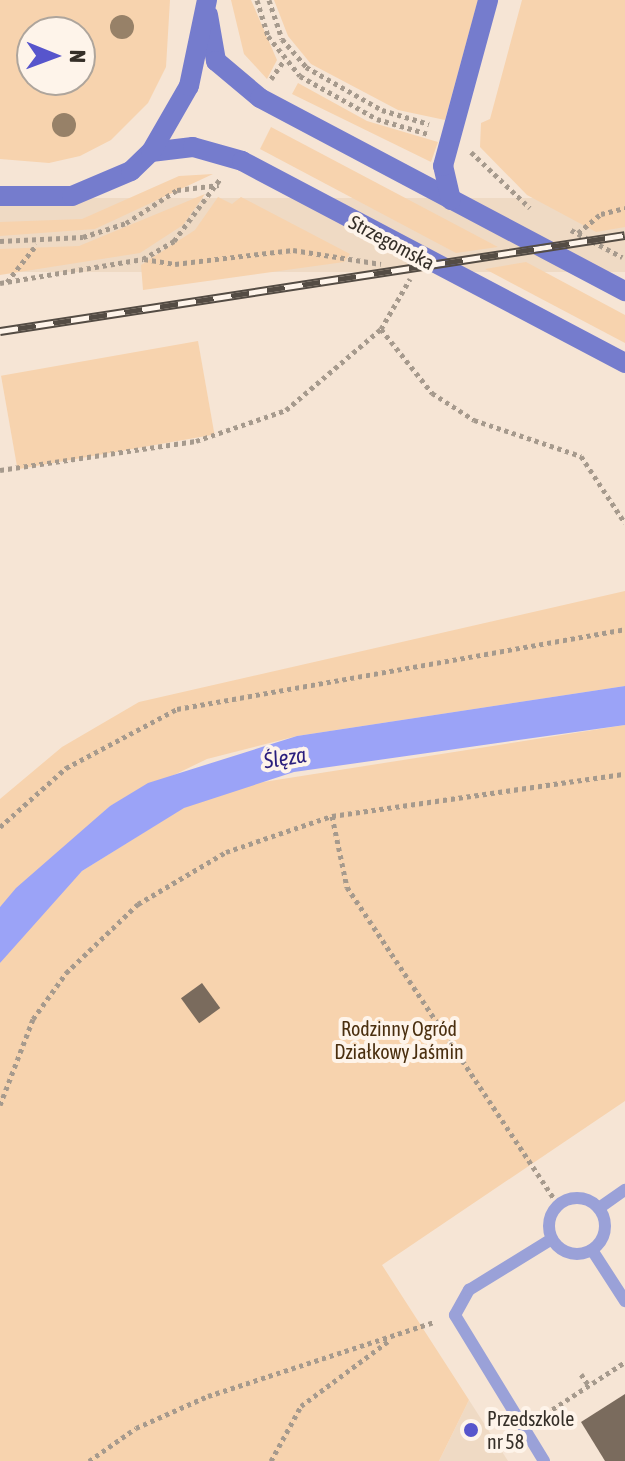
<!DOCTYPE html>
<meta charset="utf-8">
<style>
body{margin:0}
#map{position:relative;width:625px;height:1461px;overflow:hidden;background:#f6e5d5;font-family:"Asap Condensed",sans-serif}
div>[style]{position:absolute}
.built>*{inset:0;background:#efdac4;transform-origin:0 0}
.green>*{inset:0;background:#f7d3ae;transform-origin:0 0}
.water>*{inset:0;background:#9ba3f7}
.building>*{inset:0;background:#7a6b5d;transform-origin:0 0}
.path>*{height:5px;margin-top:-2.5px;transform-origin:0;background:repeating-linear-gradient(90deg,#a69a8d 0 4px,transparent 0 8px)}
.lane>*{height:12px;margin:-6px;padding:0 6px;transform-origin:6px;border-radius:6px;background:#9aa1d8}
.lane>.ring{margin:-6px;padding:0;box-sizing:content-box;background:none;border:12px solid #9aa1d8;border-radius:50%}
.secondary>*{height:20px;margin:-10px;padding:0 10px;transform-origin:10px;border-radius:10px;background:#757ccd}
.rail>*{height:9px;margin-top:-4.5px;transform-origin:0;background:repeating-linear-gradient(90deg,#fef4ea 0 18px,#544c44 0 36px);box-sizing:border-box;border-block:2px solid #544c44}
.trees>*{width:24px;height:24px;margin:-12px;border-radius:50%;background:#978168}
.dots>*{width:22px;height:22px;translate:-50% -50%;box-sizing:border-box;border:4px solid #fef4ea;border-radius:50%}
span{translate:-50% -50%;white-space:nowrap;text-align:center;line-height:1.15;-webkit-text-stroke:8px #fef4ea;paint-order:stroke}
.street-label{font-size:20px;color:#352f28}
.park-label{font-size:20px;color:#4a2f0f}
.poi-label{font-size:20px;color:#352f28}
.left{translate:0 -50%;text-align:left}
.water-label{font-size:22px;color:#291e7d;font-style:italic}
.north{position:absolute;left:16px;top:16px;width:80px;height:80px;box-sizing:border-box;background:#fef4ea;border:2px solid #aea59c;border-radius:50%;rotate:91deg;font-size:22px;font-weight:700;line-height:32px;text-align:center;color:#352f28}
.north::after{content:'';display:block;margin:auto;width:28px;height:36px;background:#5755cc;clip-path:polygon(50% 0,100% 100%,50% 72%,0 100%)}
</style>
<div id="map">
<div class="built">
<div style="left:625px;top:198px;width:74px;height:632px;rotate:90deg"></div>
<div style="clip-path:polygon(469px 1400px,508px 1461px,439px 1461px)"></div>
</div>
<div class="green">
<div style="clip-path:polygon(evenodd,0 0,170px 0,166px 67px,148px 103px,111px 140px,80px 156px,49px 163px,0 159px,0 0,32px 32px,80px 32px,80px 80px,32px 80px,32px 32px)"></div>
<div style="clip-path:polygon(231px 0,251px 0,277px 60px,267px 79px,244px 54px)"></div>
<div style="clip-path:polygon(274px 0,478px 0,445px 120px,398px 110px,311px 64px,288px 36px)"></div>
<div style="clip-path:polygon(522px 0,625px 0,625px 227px,596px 232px,527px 195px,480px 147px,481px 123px,490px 119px)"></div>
<div style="clip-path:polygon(298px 83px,367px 121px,438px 142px,431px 162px,292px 94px)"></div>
<div style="clip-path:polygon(271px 127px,498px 247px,456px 253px,260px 149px)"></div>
<div style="clip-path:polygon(213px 174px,95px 229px,0 236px,0 222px,82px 219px,179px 176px)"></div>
<div style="clip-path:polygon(205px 194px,183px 225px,140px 253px,0 275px,0 249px,79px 246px)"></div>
<div style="clip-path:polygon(218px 197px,232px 204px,241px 197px,350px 254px,344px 262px,143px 290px,141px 265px,195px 230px)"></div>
<div style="clip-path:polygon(526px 262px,625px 315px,625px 343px,485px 269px)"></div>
<div style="left:198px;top:341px;width:95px;height:200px;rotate:80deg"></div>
<div style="clip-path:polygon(625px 591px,625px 686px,297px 736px,207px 759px,110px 806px,0 907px,0 799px,62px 747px,139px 702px)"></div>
<div style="clip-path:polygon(625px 725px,625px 1101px,382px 1265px,469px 1400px,439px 1461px,0 1461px,0 963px,32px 920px,82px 871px,183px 808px,238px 786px)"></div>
</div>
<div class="water">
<div style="clip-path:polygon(625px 686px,625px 725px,294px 772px,184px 808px,82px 871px,0 963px,0 907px,16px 888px,110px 806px,148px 783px,297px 736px)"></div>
</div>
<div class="building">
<div style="left:202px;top:983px;width:31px;height:26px;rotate:54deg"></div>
<div style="clip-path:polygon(625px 1394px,625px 1461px,605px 1461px,581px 1422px)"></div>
</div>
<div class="path">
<div style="left:257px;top:0;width:38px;rotate:73deg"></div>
<div style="left:268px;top:36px;width:51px;rotate:51.3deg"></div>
<div style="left:300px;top:76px;width:88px;rotate:29.2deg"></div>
<div style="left:377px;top:119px;width:53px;rotate:16.4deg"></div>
<div style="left:269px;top:0;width:41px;rotate:71.6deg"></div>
<div style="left:282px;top:39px;width:37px;rotate:49deg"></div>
<div style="left:306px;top:67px;width:87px;rotate:29.5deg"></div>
<div style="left:382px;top:110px;width:49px;rotate:16.6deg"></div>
<div style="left:271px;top:79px;width:24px;rotate:-55deg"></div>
<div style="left:471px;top:152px;width:81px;rotate:43.5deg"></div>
<div style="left:571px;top:230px;width:58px;rotate:27.9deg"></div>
<div style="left:578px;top:233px;width:30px;rotate:-40deg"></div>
<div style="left:601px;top:214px;width:25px;rotate:-14deg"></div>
<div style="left:0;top:241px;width:83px;rotate:-2.8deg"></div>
<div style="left:83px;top:237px;width:45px;rotate:-18deg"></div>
<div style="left:126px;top:223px;width:61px;rotate:-32.9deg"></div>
<div style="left:177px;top:190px;width:42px;rotate:-6.8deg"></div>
<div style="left:144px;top:259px;width:31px;rotate:9deg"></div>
<div style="left:175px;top:264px;width:119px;rotate:-6.8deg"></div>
<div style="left:293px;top:250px;width:89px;rotate:9deg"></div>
<div style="left:7px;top:282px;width:48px;rotate:-51.7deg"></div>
<div style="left:0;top:283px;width:145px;rotate:-9.5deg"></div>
<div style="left:143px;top:259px;width:36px;rotate:-30deg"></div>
<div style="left:174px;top:241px;width:77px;rotate:-53.4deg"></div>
<div style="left:381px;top:329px;width:82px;rotate:51.4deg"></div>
<div style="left:432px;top:393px;width:50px;rotate:32.7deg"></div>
<div style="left:474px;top:420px;width:113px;rotate:18.6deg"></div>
<div style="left:581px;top:456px;width:80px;rotate:56.7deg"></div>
<div style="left:0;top:470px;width:198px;rotate:-8.4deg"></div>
<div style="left:196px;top:441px;width:95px;rotate:-19deg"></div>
<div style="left:286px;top:410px;width:125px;rotate:-40.5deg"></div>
<div style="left:381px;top:329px;width:58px;rotate:-59.9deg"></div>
<div style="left:332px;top:816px;width:73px;rotate:78.1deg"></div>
<div style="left:347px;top:887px;width:381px;rotate:56.4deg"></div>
<div style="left:0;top:827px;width:89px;rotate:-41.8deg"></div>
<div style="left:66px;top:768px;width:126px;rotate:-28deg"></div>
<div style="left:177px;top:709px;width:455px;rotate:-10.1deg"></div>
<div style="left:0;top:1105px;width:92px;rotate:-69deg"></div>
<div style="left:33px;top:1019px;width:57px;rotate:-54.3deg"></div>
<div style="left:66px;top:973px;width:100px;rotate:-43.8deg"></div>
<div style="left:138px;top:904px;width:102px;rotate:-30.6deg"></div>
<div style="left:226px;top:852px;width:112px;rotate:-18.8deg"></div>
<div style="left:332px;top:816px;width:296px;rotate:-8.2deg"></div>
<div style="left:581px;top:1374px;width:14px;rotate:56deg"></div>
<div style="left:539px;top:1418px;width:103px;rotate:-33.1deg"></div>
<div style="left:89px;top:1461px;width:57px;rotate:-35.1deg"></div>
<div style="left:136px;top:1428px;width:79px;rotate:-24deg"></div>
<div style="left:208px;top:1396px;width:239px;rotate:-18.1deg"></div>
<div style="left:271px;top:1461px;width:63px;rotate:-61.4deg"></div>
<div style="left:301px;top:1406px;width:111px;rotate:-36.6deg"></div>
</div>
<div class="lane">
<div class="ring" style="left:549px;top:1198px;width:44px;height:44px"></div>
<div style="left:599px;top:1208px;width:32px;rotate:-35deg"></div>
<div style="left:592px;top:1250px;width:61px;rotate:57.1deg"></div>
<div style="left:544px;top:1461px;width:171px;rotate:-121.4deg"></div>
<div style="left:455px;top:1315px;width:29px;rotate:-61deg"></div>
<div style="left:469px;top:1290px;width:97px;rotate:-31.6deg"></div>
</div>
<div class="secondary">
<div style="left:208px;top:15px;width:47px;rotate:80.1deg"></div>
<div style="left:216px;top:61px;width:57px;rotate:40.1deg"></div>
<div style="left:260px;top:98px;width:413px;rotate:27.9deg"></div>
<div style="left:151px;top:152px;width:42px;rotate:-6.8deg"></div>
<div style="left:193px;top:147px;width:51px;rotate:15.9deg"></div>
<div style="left:242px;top:161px;width:433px;rotate:27.8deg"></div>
<div style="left:0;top:196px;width:72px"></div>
<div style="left:72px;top:196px;width:64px;rotate:-23deg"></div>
<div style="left:131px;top:171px;width:28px;rotate:-44deg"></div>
<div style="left:151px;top:152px;width:76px;rotate:-60.1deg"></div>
<div style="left:189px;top:86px;width:88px;rotate:-78.2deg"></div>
<div style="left:451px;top:200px;width:35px;rotate:-103deg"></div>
<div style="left:443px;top:166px;width:172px;rotate:-74.8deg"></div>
</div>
<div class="rail">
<div style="left:0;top:331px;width:632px;rotate:-8.73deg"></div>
</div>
<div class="trees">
<div style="left:122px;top:27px"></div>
<div style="left:64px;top:125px"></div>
</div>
<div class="dots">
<div style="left:471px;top:1430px;background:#5755cc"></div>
</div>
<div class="street-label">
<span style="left:392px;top:242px;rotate:28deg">Strzegomska</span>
</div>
<div class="park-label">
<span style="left:399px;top:1040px">Rodzinny Ogród<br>Działkowy Jaśmin</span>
</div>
<div class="poi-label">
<span class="left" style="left:487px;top:1430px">Przedszkole<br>nr 58</span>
</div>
<div class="water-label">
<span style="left:285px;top:758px;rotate:-9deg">Ślęza</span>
</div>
<div class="north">N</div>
</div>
